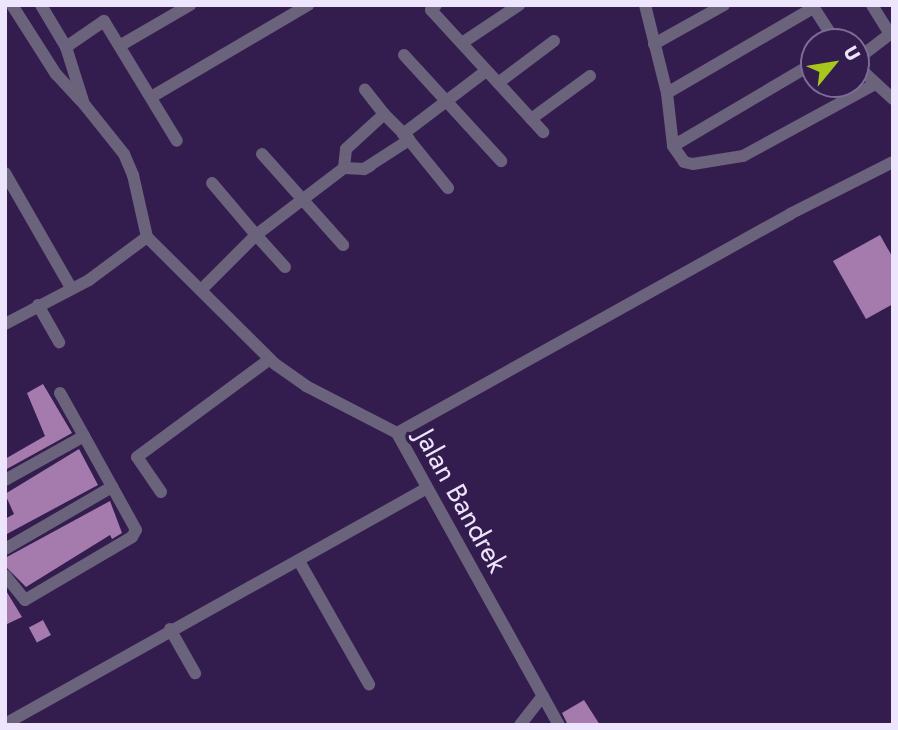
<!DOCTYPE html>
<style>
body{margin:0}
#map{position:relative;width:898px;height:730px;overflow:hidden;background:#331d4f;font-family:Jost,sans-serif}
div>[style]{position:absolute}
.building>*{inset:0;background:#a57aad;transform-origin:0 0}
.street>*{height:12px;margin:-6px;padding:0 6px;transform-origin:6px;border-radius:6px;background:#6b627b}
span{translate:-50% -50%;white-space:nowrap;text-align:center;line-height:1.15;-webkit-text-stroke:7px #331d4f;paint-order:stroke}
.street-label{font-size:28px;color:#ede4fe}
.frame{position:absolute;inset:0;border:7px solid #ede4fe;pointer-events:none}
.north{position:absolute;left:800px;top:28px;width:70px;height:70px;box-sizing:border-box;background:#331d4f;border:2px solid #7d6d95;border-radius:50%;rotate:60deg;font-size:19px;font-weight:700;line-height:28px;text-align:center;color:#ede4fe}
.north::after{content:'';display:block;margin:auto;width:24px;height:32px;background:#a8c71d;clip-path:polygon(50% 0,100% 100%,50% 72%,0 100%)}
</style>
<div id="map">
<div class="building">
<div style="clip-path:polygon(880px 235px,893px 258px,893px 304px,866px 319px,833px 261px)"></div>
<div style="clip-path:polygon(43px 384px,72px 433px,5px 470px,5px 459px,45px 436px,27px 393px)"></div>
<div style="clip-path:polygon(79px 449px,98px 485px,5px 535px,5px 519px,14px 514px,5px 494px)"></div>
<div style="clip-path:polygon(110px 501px,122px 533px,112px 539px,110px 535px,26px 587px,5px 566px,5px 558px)"></div>
<div style="clip-path:polygon(5px 589px,22px 617px,5px 625px)"></div>
<div style="left:43px;top:620px;width:17px;height:16px;rotate:62deg"></div>
<div style="clip-path:polygon(584px 700px,600px 725px,568px 725px,562px 713px)"></div>
</div>
<div class="street">
<div style="left:12px;top:5px;width:82px;rotate:57.5deg"></div>
<div style="left:56px;top:74px;width:37px;rotate:47deg"></div>
<div style="left:41px;top:5px;width:49px;rotate:59.2deg"></div>
<div style="left:66px;top:47px;width:60px;rotate:72.5deg"></div>
<div style="left:84px;top:104px;width:64px;rotate:51.3deg"></div>
<div style="left:124px;top:154px;width:23px;rotate:67deg"></div>
<div style="left:133px;top:175px;width:64px;rotate:77.3deg"></div>
<div style="left:436px;top:5px;width:7px;rotate:135deg"></div>
<div style="left:431px;top:10px;width:166px;rotate:47.4deg"></div>
<div style="left:645px;top:5px;width:91px;rotate:76deg"></div>
<div style="left:667px;top:93px;width:53px;rotate:83.5deg"></div>
<div style="left:673px;top:146px;width:164px;rotate:-30.5deg"></div>
<div style="left:812px;top:5px;width:44px;rotate:57deg"></div>
<div style="left:462px;top:43px;width:69px;rotate:-33.7deg"></div>
<div style="left:654px;top:44px;width:80px;rotate:-29.1deg"></div>
<div style="left:121px;top:45px;width:80px;rotate:-30.1deg"></div>
<div style="left:66px;top:47px;width:46px;rotate:-34.4deg"></div>
<div style="left:104px;top:21px;width:140px;rotate:58.7deg"></div>
<div style="left:404px;top:55px;width:144px;rotate:47.5deg"></div>
<div style="left:856px;top:60px;width:43px;rotate:-37.4deg"></div>
<div style="left:890px;top:34px;width:34px;rotate:-122deg"></div>
<div style="left:856px;top:65px;width:50px;rotate:42.6deg"></div>
<div style="left:498px;top:83px;width:70px;rotate:-36.9deg"></div>
<div style="left:667px;top:93px;width:169px;rotate:-30.2deg"></div>
<div style="left:153px;top:96px;width:180px;rotate:-30.4deg"></div>
<div style="left:384px;top:114px;width:34px;rotate:45deg"></div>
<div style="left:531px;top:119px;width:73px;rotate:-36.1deg"></div>
<div style="left:403px;top:134px;width:104px;rotate:-37.2deg"></div>
<div style="left:673px;top:146px;width:19px;rotate:55deg"></div>
<div style="left:684px;top:162px;width:9px;rotate:13deg"></div>
<div style="left:693px;top:164px;width:51px;rotate:-9.1deg"></div>
<div style="left:743px;top:156px;width:150px;rotate:-28.6deg"></div>
<div style="left:262px;top:154px;width:122px;rotate:48.3deg"></div>
<div style="left:370px;top:166px;width:7px;rotate:153deg"></div>
<div style="left:364px;top:169px;width:54px;rotate:-32.8deg"></div>
<div style="left:409px;top:140px;width:62px;rotate:50.9deg"></div>
<div style="left:344px;top:168px;width:19px;rotate:-84deg"></div>
<div style="left:346px;top:149px;width:52px;rotate:-42.6deg"></div>
<div style="left:384px;top:114px;width:31px;rotate:-128deg"></div>
<div style="left:5px;top:173px;width:133px;rotate:60.1deg"></div>
<div style="left:147px;top:237px;width:180px;rotate:44.8deg"></div>
<div style="left:275px;top:364px;width:38px;rotate:35deg"></div>
<div style="left:306px;top:386px;width:102px;rotate:27.3deg"></div>
<div style="left:397px;top:433px;width:334px;rotate:61deg"></div>
<div style="left:285px;top:267px;width:43px;rotate:-132.2deg"></div>
<div style="left:256px;top:235px;width:111px;rotate:-37.3deg"></div>
<div style="left:344px;top:168px;width:20px;rotate:3deg"></div>
<div style="left:201px;top:290px;width:78px;rotate:-45deg"></div>
<div style="left:256px;top:235px;width:68px;rotate:-130.2deg"></div>
<div style="left:38px;top:305px;width:43px;rotate:60.4deg"></div>
<div style="left:5px;top:324px;width:95px;rotate:-27.6deg"></div>
<div style="left:89px;top:280px;width:72px;rotate:-36.6deg"></div>
<div style="left:60px;top:393px;width:49px;rotate:60.8deg"></div>
<div style="left:397px;top:433px;width:450px;rotate:-29.1deg"></div>
<div style="left:790px;top:214px;width:115px;rotate:-26.8deg"></div>
<div style="left:5px;top:480px;width:90px;rotate:-29.1deg"></div>
<div style="left:84px;top:436px;width:107px;rotate:61deg"></div>
<div style="left:136px;top:530px;width:8px;rotate:120deg"></div>
<div style="left:132px;top:537px;width:124px;rotate:149.5deg"></div>
<div style="left:25px;top:600px;width:32px;rotate:-129deg"></div>
<div style="left:161px;top:492px;width:42px;rotate:-124.4deg"></div>
<div style="left:137px;top:457px;width:165px;rotate:-36.4deg"></div>
<div style="left:5px;top:549px;width:124px;rotate:-30.1deg"></div>
<div style="left:299px;top:561px;width:142px;rotate:60.4deg"></div>
<div style="left:170px;top:629px;width:51px;rotate:60.4deg"></div>
<div style="left:5px;top:724px;width:481px;rotate:-29.2deg"></div>
<div style="left:520px;top:725px;width:37px;rotate:-52deg"></div>
</div>
<div class="street-label">
<span style="left:461px;top:501px;rotate:61deg">Jalan Bandrek</span>
</div>
<div class="frame"></div>
<div class="north">U</div>
</div>
